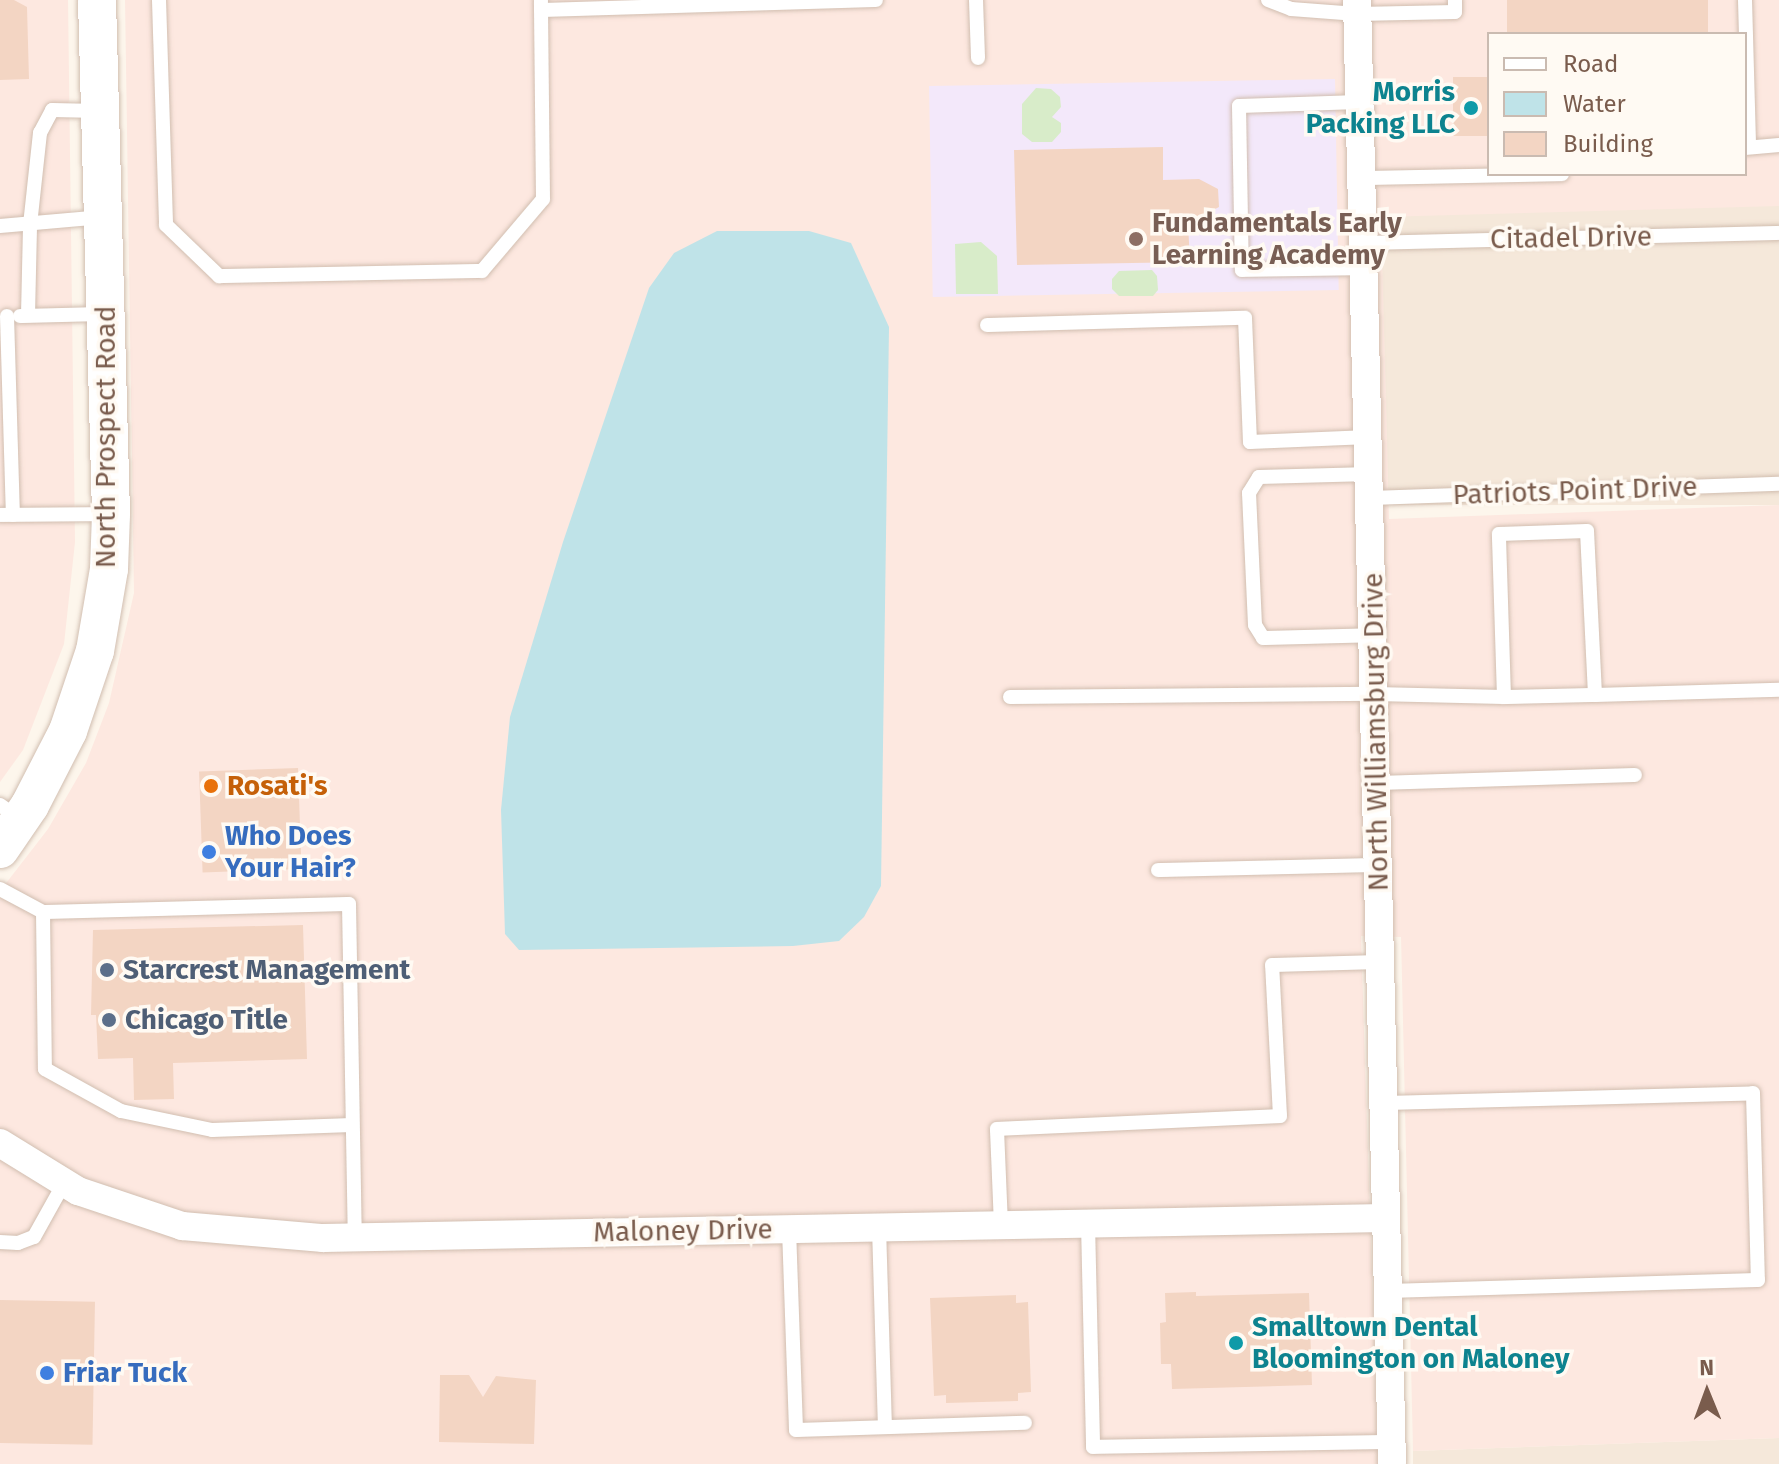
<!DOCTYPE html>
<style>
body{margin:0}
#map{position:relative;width:1779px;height:1464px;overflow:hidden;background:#fdf6ec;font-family:"Fira Sans",sans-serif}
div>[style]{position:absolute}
.residential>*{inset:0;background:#f5e8da;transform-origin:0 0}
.commercial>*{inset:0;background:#fde8e0}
.education>*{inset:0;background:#f3e8fa;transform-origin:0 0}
.green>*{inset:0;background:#d8ecc9}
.water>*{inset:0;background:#bfe3e8}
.building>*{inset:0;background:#f3d5c3;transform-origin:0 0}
.roads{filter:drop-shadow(0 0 2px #d1beb0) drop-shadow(0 0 2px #d1beb0)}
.lane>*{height:14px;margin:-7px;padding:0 7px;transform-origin:7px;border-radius:7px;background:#fff}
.street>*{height:28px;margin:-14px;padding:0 14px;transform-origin:14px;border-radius:14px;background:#fff}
.secondary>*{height:38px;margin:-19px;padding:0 19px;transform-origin:19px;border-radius:19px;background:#fff}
.dots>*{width:22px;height:22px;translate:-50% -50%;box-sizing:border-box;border:4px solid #fffaf3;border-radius:50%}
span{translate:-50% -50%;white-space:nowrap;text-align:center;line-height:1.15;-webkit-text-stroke:7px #fffaf3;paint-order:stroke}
.culture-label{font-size:28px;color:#0d838f;font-weight:700}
.right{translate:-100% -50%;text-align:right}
.left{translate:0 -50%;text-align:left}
.education-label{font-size:28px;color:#785e54;font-weight:700}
.street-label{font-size:28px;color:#7a5c4d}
.food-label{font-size:28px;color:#c56008;font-weight:700}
.shop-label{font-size:28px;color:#366cbe;font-weight:700}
.service-label{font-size:28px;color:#4e5e75;font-weight:700}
.legend{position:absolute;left:1487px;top:32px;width:260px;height:144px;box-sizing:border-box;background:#fffaf3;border:2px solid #cabbb1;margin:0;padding:10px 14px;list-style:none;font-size:24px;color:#7a5c4d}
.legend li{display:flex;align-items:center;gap:16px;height:40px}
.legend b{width:40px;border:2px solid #cabbb1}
.north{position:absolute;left:1667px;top:1352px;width:80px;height:80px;-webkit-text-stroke:6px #fffaf3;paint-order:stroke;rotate:359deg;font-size:22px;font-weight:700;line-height:32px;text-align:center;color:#7a5c4d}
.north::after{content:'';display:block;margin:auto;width:28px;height:36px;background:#7a5c4d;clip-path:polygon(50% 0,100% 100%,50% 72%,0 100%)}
</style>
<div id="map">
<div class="residential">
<div style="left:1779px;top:206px;width:299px;height:398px;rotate:90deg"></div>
<div style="clip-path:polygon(1779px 1438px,1779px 1464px,1413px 1464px,1413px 1451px)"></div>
</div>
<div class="commercial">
<div style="clip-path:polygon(0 0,68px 0,75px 542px,64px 644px,23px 750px,0 782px)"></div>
<div style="clip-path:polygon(evenodd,125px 0,1779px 0,1779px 206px,1381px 217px,1389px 519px,1779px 505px,1779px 1438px,1413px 1451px,1401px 937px,1361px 936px,1378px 1464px,0 1464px,0 891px,48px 829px,86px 763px,109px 703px,134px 593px,125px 0,1489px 34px,1745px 34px,1745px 174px,1489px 174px,1489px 34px)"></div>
</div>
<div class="education">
<div style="left:1335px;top:79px;width:211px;height:406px;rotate:89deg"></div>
</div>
<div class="green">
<div style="clip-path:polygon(1036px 88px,1051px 89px,1060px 97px,1061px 107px,1052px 117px,1061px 123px,1061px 132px,1052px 142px,1032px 142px,1022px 134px,1022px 104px)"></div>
<div style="clip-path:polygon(981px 242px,997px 256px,998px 294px,956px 294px,955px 244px)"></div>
<div style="clip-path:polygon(1152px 270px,1157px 276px,1158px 290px,1153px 296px,1119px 296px,1112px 289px,1112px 279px,1119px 271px)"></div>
</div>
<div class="water">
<div style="clip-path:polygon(717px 231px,809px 231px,851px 243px,889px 327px,881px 886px,864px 917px,839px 941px,793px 946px,519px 950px,505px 934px,501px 810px,510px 717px,563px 542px,649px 288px,674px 253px)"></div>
</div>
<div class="building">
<div style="clip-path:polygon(0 0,14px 0,27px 7px,29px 79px,0 80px)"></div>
<div style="left:1507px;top:0;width:201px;height:34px"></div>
<div style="left:1489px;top:77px;width:59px;height:36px;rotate:90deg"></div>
<div style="clip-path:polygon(1163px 147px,1163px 180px,1199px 179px,1218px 189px,1219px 207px,1188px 223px,1190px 262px,1017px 265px,1014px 150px)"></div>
<div style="left:298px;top:768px;width:101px;height:99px;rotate:88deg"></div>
<div style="clip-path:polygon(303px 925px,307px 1059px,173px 1063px,174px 1099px,134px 1100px,133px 1058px,98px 1059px,96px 1015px,91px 1015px,93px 930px)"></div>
<div style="clip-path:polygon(1196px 1292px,1196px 1296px,1309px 1293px,1312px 1385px,1172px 1389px,1171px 1364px,1161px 1364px,1160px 1323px,1166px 1322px,1165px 1293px)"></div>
<div style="clip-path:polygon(1016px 1295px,1016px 1303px,1028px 1302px,1031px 1392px,1018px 1393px,1018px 1401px,946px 1403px,946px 1395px,934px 1396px,930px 1298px)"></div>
<div style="left:0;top:1300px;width:95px;height:143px;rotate:1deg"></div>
<div style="clip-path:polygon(440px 1375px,469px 1375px,483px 1397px,496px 1376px,536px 1380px,534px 1444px,439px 1442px)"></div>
</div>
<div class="roads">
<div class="lane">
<div style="left:159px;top:0;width:225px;rotate:88.2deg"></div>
<div style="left:166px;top:225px;width:74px;rotate:43.9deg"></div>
<div style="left:219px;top:276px;width:263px;rotate:-1.1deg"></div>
<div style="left:482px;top:271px;width:94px;rotate:-49.7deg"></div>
<div style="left:543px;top:199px;width:199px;rotate:-90.6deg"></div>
<div style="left:976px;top:0;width:58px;rotate:88deg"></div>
<div style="left:1268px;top:0;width:25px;rotate:21deg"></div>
<div style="left:1291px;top:9px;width:66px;rotate:4.3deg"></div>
<div style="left:1357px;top:14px;width:98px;rotate:-1.2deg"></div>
<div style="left:1455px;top:12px;width:12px;rotate:-90deg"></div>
<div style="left:1745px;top:0;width:146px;rotate:88.4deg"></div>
<div style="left:541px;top:10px;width:335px;rotate:-1.7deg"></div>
<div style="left:1359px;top:102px;width:120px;rotate:178.1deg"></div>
<div style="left:1239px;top:106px;width:164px;rotate:89deg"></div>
<div style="left:1242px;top:270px;width:122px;rotate:-0.9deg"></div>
<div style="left:1745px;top:148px;width:34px;rotate:-5deg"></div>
<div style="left:1362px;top:178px;width:200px;rotate:-1.1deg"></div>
<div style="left:0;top:226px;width:103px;rotate:-5deg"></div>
<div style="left:1364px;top:243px;width:415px;rotate:-1.4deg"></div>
<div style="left:28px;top:315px;width:90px;rotate:-88.7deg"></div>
<div style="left:30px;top:225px;width:93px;rotate:-83.8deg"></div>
<div style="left:40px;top:133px;width:26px;rotate:-62deg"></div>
<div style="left:52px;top:110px;width:47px;rotate:1.2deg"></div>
<div style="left:7px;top:316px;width:199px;rotate:88.3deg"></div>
<div style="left:20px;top:316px;width:84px;rotate:-1.4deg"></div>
<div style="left:987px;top:325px;width:258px;rotate:-1.6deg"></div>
<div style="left:1245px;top:318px;width:124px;rotate:87.7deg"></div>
<div style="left:1250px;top:442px;width:119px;rotate:-2.4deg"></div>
<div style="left:1370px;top:474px;width:111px;rotate:178.5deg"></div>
<div style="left:1259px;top:477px;width:19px;rotate:122deg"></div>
<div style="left:1249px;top:493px;width:132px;rotate:87.4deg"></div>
<div style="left:1255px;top:625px;width:15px;rotate:58deg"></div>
<div style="left:1263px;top:638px;width:111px;rotate:-1.5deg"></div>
<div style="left:1371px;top:498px;width:408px;rotate:-2deg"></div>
<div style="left:0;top:515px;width:110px;rotate:-0.5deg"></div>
<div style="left:1595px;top:695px;width:184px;rotate:-1.6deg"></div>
<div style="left:1010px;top:697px;width:365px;rotate:-0.5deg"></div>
<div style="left:1375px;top:694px;width:129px;rotate:1.3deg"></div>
<div style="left:1504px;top:697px;width:163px;rotate:-91.8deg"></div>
<div style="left:1499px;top:534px;width:88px;rotate:-2deg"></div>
<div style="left:1587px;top:531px;width:164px;rotate:87.2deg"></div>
<div style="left:1595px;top:695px;width:91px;rotate:178.7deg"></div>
<div style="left:1377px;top:783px;width:258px;rotate:-1.8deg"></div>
<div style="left:0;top:805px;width:24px;rotate:35deg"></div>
<div style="left:1158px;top:870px;width:220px;rotate:-1.3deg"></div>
<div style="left:0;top:889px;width:49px;rotate:28.1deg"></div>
<div style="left:43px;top:912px;width:157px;rotate:89.3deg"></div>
<div style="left:45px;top:1069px;width:87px;rotate:28.9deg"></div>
<div style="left:121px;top:1111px;width:93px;rotate:11.8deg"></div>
<div style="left:212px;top:1130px;width:140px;rotate:-2deg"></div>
<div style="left:43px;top:912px;width:306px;rotate:-1.5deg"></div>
<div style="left:349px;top:904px;width:333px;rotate:89deg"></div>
<div style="left:1383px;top:1103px;width:370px;rotate:-1.5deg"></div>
<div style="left:1753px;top:1093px;width:187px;rotate:88.5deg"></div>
<div style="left:1758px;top:1280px;width:371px;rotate:178.3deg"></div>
<div style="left:1088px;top:1223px;width:224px;rotate:88.7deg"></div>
<div style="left:1093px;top:1447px;width:299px;rotate:-1deg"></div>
<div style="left:1001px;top:1225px;width:96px;rotate:-92.4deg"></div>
<div style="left:997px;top:1129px;width:283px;rotate:-2.6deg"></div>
<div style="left:1280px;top:1116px;width:151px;rotate:-93deg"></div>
<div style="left:1272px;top:965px;width:108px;rotate:-1.6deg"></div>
<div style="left:879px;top:1227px;width:200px;rotate:88.3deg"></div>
<div style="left:789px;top:1229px;width:201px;rotate:88deg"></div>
<div style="left:796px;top:1430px;width:229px;rotate:-1.8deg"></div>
<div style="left:0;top:1242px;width:18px;rotate:3deg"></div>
<div style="left:18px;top:1243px;width:17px;rotate:-21deg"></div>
<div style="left:34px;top:1237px;width:62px;rotate:-60.9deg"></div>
</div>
<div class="street">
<div style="left:1357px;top:0;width:1464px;rotate:88.63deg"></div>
<div style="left:0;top:1143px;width:92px;rotate:31.6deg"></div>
<div style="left:78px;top:1191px;width:110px;rotate:18.6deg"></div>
<div style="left:182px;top:1226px;width:142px;rotate:4.9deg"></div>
<div style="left:323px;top:1238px;width:1062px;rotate:-1.08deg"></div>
</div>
<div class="secondary">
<div style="left:0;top:849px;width:53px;rotate:-55.7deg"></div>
<div style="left:30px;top:805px;width:83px;rotate:-62.8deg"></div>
<div style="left:68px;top:731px;width:84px;rotate:-71.4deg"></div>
<div style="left:95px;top:651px;width:83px;rotate:-80.3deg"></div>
<div style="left:109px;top:569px;width:55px;rotate:-87.9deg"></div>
<div style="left:111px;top:514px;width:514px;rotate:-91.56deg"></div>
</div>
</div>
<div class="dots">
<div style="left:1471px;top:108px;background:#0f9aa8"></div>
<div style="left:1136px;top:239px;background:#8d6e63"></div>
<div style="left:211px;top:786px;background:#e8710a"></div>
<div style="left:209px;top:852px;background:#3f7fe0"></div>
<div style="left:107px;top:970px;background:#5c6f8a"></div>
<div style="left:109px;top:1020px;background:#5c6f8a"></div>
<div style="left:1236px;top:1343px;background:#0f9aa8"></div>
<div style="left:47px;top:1373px;background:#3f7fe0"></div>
</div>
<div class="culture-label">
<span class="right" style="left:1455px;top:108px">Morris<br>Packing LLC</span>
<span class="left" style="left:1252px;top:1343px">Smalltown Dental<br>Bloomington on Maloney</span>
</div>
<div class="education-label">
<span class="left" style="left:1152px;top:239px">Fundamentals Early<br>Learning Academy</span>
</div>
<div class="street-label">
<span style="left:1571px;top:238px;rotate:-1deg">Citadel Drive</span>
<span style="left:106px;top:437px;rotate:-90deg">North Prospect Road</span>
<span style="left:1575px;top:491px;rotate:-2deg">Patriots Point Drive</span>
<span style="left:1376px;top:732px;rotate:-91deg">North Williamsburg Drive</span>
<span style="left:683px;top:1231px;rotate:-1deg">Maloney Drive</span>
</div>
<div class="food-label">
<span class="left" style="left:227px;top:786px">Rosati's</span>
</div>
<div class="shop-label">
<span class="left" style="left:225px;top:852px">Who Does<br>Your Hair?</span>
<span class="left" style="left:63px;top:1373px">Friar Tuck</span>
</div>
<div class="service-label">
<span class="left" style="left:123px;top:970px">Starcrest Management</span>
<span class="left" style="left:125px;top:1020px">Chicago Title</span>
</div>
<ul class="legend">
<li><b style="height:10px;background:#fff"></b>Road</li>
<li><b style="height:22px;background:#bfe3e8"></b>Water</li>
<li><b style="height:22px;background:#f3d5c3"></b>Building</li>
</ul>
<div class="north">N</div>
</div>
